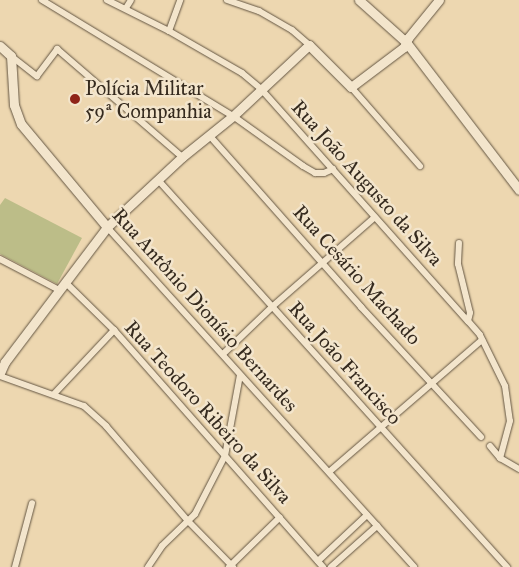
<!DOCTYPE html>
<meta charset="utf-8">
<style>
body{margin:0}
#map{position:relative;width:519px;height:567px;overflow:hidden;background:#edd7b0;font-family:"IM FELL Great Primer",serif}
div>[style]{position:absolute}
.green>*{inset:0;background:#bcbd88}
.roads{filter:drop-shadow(0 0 1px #635542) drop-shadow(0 0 1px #635542)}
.street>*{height:6px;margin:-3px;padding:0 3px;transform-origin:3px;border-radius:3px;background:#f3e5cc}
.secondary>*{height:9px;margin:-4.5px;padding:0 4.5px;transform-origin:4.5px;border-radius:4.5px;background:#f3e5cc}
.dots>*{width:14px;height:14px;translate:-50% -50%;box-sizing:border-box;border:2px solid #f3e5cc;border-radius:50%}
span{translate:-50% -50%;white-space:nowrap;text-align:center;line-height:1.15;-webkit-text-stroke:5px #f3e5cc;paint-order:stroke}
.poi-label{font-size:20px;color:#352a1e}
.left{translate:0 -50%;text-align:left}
.street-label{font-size:20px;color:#352a1e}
</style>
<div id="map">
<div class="green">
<div style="clip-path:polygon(5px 198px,82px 238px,57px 284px,0 254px,0 205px)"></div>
</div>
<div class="roads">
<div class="street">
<div style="left:42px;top:0;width:223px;rotate:31.3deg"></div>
<div style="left:233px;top:116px;width:86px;rotate:35.5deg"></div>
<div style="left:303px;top:166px;width:14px;rotate:30deg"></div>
<div style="left:315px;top:173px;width:9px"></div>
<div style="left:324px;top:173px;width:10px;rotate:-24deg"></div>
<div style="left:107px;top:0;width:69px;rotate:26.6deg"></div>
<div style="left:169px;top:31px;width:84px;rotate:29.9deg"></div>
<div style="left:242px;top:73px;width:25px;rotate:40deg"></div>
<div style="left:261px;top:89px;width:311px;rotate:48.3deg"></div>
<div style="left:468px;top:321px;width:18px;rotate:49deg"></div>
<div style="left:480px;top:335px;width:57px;rotate:63.9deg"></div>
<div style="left:505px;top:386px;width:35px;rotate:82deg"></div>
<div style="left:510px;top:421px;width:38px;rotate:105deg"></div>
<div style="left:227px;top:0;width:34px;rotate:19deg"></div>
<div style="left:259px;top:11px;width:38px;rotate:30deg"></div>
<div style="left:292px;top:30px;width:23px;rotate:41deg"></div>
<div style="left:126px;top:8px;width:9px;rotate:-58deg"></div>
<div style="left:169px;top:31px;width:33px;rotate:-70deg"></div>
<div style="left:11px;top:56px;width:33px;rotate:38deg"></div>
<div style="left:37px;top:76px;width:34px;rotate:-53deg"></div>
<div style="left:57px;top:49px;width:165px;rotate:40.8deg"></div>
<div style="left:351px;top:87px;width:105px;rotate:48.9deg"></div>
<div style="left:209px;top:135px;width:230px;rotate:48.5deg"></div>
<div style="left:361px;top:307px;width:177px;rotate:47.3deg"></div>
<div style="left:159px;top:181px;width:520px;rotate:47.96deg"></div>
<div style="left:107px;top:227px;width:458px;rotate:47.9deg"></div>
<div style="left:459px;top:243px;width:21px;rotate:93deg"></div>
<div style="left:458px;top:264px;width:50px;rotate:76.2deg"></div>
<div style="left:470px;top:313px;width:8px;rotate:104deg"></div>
<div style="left:0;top:259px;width:67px;rotate:27.7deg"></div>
<div style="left:65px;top:282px;width:69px;rotate:44.4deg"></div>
<div style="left:114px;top:330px;width:316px;rotate:48.6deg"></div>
<div style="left:223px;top:354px;width:69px;rotate:-43.8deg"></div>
<div style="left:273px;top:306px;width:135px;rotate:-41.1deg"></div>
<div style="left:0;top:376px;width:89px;rotate:19.7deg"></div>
<div style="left:84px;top:406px;width:30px;rotate:42deg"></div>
<div style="left:106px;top:426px;width:127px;rotate:49.2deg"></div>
<div style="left:189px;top:522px;width:63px;rotate:45.6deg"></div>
<div style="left:54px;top:394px;width:88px;rotate:-46.8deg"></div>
<div style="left:490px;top:446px;width:16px;rotate:50deg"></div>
<div style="left:500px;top:458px;width:22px;rotate:30deg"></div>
<div style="left:329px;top:472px;width:202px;rotate:-40.8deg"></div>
<div style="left:318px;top:561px;width:67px;rotate:-43.2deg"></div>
<div style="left:15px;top:567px;width:66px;rotate:-75.1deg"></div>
<div style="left:148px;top:567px;width:25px;rotate:-56deg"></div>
<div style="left:162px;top:546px;width:46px;rotate:-44.1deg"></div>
<div style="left:195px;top:514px;width:65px;rotate:-62.7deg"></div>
<div style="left:225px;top:456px;width:82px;rotate:-79.5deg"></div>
<div style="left:229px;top:567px;width:71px;rotate:-44.4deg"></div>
<div style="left:331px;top:567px;width:62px;rotate:-41.7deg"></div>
</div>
<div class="secondary">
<div style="left:359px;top:0;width:63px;rotate:41.8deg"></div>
<div style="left:406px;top:42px;width:186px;rotate:52.6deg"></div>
<div style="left:0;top:46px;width:15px;rotate:42deg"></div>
<div style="left:11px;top:56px;width:49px;rotate:86.5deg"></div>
<div style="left:14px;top:105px;width:20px;rotate:70deg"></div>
<div style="left:21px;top:124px;width:134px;rotate:50.1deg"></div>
<div style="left:0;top:373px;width:12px;rotate:-66deg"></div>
<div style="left:5px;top:362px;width:169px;rotate:-52.9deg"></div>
<div style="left:107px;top:227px;width:103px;rotate:-43deg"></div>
<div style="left:182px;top:157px;width:65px;rotate:-38.8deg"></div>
<div style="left:233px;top:116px;width:104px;rotate:-43.1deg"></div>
<div style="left:309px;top:45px;width:59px;rotate:45deg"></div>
<div style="left:351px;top:87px;width:66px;rotate:-37deg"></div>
<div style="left:404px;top:47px;width:10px;rotate:-66deg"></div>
<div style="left:408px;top:38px;width:49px;rotate:-50.8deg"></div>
</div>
</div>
<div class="dots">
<div style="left:75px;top:99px;background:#8f2418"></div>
</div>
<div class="poi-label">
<span class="left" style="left:85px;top:100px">Polícia Militar<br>59ª Companhia</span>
</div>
<div class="street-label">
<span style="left:367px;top:183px;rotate:48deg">Rua João Augusto da Silva</span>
<span style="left:357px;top:275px;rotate:48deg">Rua Cesário Machado</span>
<span style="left:205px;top:310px;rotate:48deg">Rua Antônio Dionísio Bernardes</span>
<span style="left:345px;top:363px;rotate:48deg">Rua João Francisco</span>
<span style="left:208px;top:412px;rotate:48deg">Rua Teodoro Ribeiro da Silva</span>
</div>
</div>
